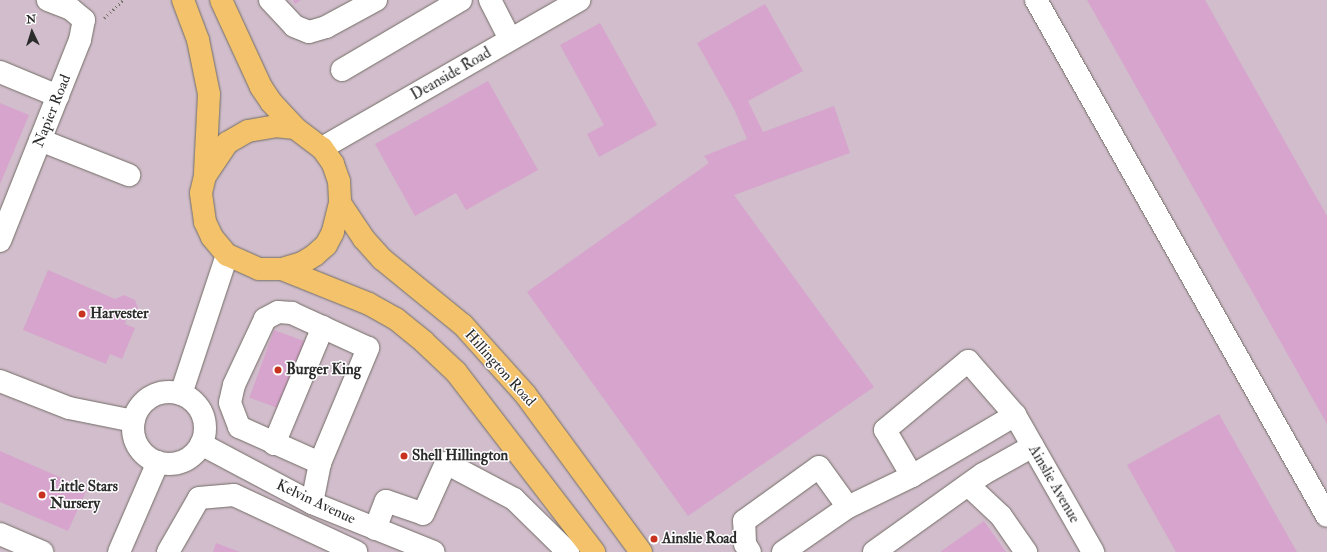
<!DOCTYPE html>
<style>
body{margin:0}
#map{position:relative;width:1327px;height:552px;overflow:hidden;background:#f5e8d1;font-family:"IM FELL Double Pica",serif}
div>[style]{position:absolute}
.industrial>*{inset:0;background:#d1bdcb;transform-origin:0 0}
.building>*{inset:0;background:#d7a4cd;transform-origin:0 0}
.path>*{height:2.5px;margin-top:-1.25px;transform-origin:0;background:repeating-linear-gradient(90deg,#726d65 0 1px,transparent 0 4px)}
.roads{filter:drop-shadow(0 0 1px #726d65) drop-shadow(0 0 1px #726d65)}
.minor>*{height:22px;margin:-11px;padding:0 11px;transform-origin:11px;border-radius:11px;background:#fff}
.minor>.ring{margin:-11px;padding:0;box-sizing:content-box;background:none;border:22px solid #fff;border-radius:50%}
.major>*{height:22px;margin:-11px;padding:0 11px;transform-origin:11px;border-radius:11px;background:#f3c26a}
.dots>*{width:11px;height:11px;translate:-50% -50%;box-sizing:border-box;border:2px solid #fff;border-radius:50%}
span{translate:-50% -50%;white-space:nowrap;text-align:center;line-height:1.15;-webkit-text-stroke:3px #fff;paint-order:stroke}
.street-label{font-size:15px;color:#2b2b2b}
.poi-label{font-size:15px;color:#2b2b2b;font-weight:700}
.left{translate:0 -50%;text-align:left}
.north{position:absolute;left:12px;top:12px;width:40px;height:40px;-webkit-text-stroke:3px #fff;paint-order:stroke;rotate:356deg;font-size:11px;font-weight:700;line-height:16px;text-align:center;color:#2b2b2b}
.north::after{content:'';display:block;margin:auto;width:14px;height:18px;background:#2b2b2b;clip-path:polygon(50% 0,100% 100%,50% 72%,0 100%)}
</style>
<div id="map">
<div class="industrial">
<div style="left:0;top:0;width:1327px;height:552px"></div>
</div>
<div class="building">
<div style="clip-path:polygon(293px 0,301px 0,295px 4px)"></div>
<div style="clip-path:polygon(1087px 0,1205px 0,1327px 216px,1327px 424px)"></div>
<div style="clip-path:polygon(765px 4px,803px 71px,748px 101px,763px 132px,834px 106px,850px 153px,734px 195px,874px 387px,688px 516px,527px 292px,709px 163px,704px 156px,747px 139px,734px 109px,697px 43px)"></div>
<div style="clip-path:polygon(600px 23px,657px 125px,599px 157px,587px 134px,604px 125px,560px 45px)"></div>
<div style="clip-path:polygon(488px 81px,538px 170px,466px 210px,456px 193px,415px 216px,375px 144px)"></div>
<div style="clip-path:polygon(0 103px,29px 115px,0 184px)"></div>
<div style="clip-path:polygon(48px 270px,115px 299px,124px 295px,135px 300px,138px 309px,133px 319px,126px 320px,125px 324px,135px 328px,122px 359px,110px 354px,106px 364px,23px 330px)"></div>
<div style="left:274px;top:330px;width:35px;height:72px;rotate:20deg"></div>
<div style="clip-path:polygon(1219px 414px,1297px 552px,1176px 552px,1127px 465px)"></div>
<div style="clip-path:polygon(0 451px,87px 489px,68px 531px,0 502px)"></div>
<div style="clip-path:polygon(984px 521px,1006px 552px,940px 552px)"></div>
<div style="clip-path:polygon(216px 543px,240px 552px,213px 552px)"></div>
</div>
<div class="path">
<div style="left:104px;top:18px;width:26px;rotate:-43deg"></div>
</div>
<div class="roads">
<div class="minor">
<div style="left:270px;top:0;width:35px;rotate:47deg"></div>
<div style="left:294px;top:26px;width:16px;rotate:22deg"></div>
<div style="left:309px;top:32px;width:18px;rotate:-16deg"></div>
<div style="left:326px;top:27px;width:57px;rotate:-28.4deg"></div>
<div style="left:490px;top:0;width:44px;rotate:62.9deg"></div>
<div style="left:1036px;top:0;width:592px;rotate:60.58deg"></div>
<div style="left:342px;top:70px;width:138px;rotate:-30.5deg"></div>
<div style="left:0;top:72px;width:63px;rotate:22.5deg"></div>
<div style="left:40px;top:140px;width:96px;rotate:21.5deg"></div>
<div style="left:322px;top:148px;width:297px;rotate:-29.9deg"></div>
<div style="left:0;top:241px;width:216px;rotate:-68.3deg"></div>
<div style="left:80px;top:40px;width:20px;rotate:-79deg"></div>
<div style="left:84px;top:20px;width:17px;rotate:-140deg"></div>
<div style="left:71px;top:9px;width:25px;rotate:-159deg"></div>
<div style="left:0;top:381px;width:74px;rotate:21.4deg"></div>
<div style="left:69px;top:408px;width:66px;rotate:11.3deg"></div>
<div class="ring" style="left:133px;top:392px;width:50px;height:50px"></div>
<div style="left:181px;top:394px;width:146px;rotate:-71.7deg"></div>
<div style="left:201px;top:444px;width:126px;rotate:28deg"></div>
<div style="left:312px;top:503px;width:131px;rotate:21.9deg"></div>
<div style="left:274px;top:444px;width:127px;rotate:-67.3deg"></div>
<div style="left:912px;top:476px;width:53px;rotate:-120.4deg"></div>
<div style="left:885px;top:430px;width:108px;rotate:-39.7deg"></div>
<div style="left:968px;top:361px;width:72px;rotate:49deg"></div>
<div style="left:1015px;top:415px;width:158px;rotate:60.3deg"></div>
<div style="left:968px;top:485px;width:45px;rotate:43.2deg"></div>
<div style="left:1001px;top:516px;width:44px;rotate:55.2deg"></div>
<div style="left:312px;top:503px;width:41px;rotate:-78.7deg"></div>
<div style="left:320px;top:463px;width:125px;rotate:-67.3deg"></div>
<div style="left:368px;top:348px;width:84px;rotate:-155.3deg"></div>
<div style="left:292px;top:313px;width:14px;rotate:-176deg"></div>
<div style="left:278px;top:312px;width:15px;rotate:152deg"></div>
<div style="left:265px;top:319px;width:73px;rotate:115.2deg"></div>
<div style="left:234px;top:385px;width:18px;rotate:103deg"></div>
<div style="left:230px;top:403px;width:26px;rotate:69deg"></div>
<div style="left:239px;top:427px;width:89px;rotate:24deg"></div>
<div style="left:375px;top:529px;width:30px;rotate:-69deg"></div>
<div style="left:386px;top:501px;width:39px;rotate:19deg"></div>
<div style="left:423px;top:514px;width:56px;rotate:-65.7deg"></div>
<div style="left:446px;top:463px;width:77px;rotate:27.9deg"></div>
<div style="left:514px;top:499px;width:76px;rotate:44.5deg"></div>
<div style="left:0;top:534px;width:46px;rotate:23.2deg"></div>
<div style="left:119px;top:552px;width:98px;rotate:-66.6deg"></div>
<div style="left:168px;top:552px;width:62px;rotate:-60.1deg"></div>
<div style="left:199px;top:498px;width:35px;rotate:-5deg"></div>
<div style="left:234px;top:495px;width:135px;rotate:25deg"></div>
<div style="left:750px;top:552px;width:9px;rotate:-122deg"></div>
<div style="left:745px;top:544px;width:23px;rotate:-92deg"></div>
<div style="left:744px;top:521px;width:92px;rotate:-35.8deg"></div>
<div style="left:819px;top:467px;width:49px;rotate:54.1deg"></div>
<div style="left:783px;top:552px;width:79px;rotate:-34.7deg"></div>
<div style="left:848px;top:507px;width:71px;rotate:-25.8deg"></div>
<div style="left:912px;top:476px;width:120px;rotate:-30.6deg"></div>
<div style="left:874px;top:552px;width:134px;rotate:-35.6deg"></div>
<div style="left:983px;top:474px;width:57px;rotate:-29.2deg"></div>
</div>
<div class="major">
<div style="left:183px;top:0;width:43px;rotate:69.4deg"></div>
<div style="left:198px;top:40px;width:55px;rotate:78.5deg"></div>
<div style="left:209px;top:94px;width:78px;rotate:92.9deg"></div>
<div style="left:221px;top:0;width:96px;rotate:65.3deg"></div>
<div style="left:261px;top:87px;width:18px;rotate:56deg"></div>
<div style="left:271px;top:102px;width:35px;rotate:47deg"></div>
<div style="left:275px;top:126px;width:20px;rotate:6deg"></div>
<div style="left:295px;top:128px;width:34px;rotate:37deg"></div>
<div style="left:322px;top:148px;width:19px;rotate:55deg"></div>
<div style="left:333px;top:164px;width:18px;rotate:71deg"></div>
<div style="left:339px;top:181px;width:22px;rotate:87deg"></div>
<div style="left:340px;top:203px;width:30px;rotate:104deg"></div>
<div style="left:333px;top:232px;width:15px;rotate:118deg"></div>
<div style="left:326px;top:245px;width:15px;rotate:138deg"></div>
<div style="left:315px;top:255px;width:15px;rotate:148deg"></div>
<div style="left:302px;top:263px;width:21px;rotate:163deg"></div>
<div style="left:282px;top:269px;width:23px;rotate:180deg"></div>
<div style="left:259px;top:269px;width:35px;rotate:-156deg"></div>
<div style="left:227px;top:255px;width:23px;rotate:-130deg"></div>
<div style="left:212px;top:237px;width:17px;rotate:-115deg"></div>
<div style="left:205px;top:222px;width:29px;rotate:-98deg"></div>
<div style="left:201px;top:193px;width:17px;rotate:-77deg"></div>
<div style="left:205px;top:176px;width:40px;rotate:-56deg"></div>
<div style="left:227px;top:143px;width:24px;rotate:-30deg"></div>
<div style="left:248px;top:131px;width:27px;rotate:-10deg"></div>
<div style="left:340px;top:203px;width:43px;rotate:56.3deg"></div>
<div style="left:364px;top:239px;width:27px;rotate:48deg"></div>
<div style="left:382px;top:259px;width:104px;rotate:39.2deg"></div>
<div style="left:463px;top:325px;width:93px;rotate:48.1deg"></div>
<div style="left:525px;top:394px;width:196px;rotate:53.7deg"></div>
<div style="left:282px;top:269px;width:94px;rotate:21.9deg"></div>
<div style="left:369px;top:304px;width:31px;rotate:29deg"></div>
<div style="left:396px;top:319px;width:36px;rotate:39deg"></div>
<div style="left:424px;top:342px;width:44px;rotate:43.2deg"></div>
<div style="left:456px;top:372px;width:227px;rotate:52.5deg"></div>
</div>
</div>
<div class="dots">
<div style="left:82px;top:314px;background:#c8321e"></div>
<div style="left:278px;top:370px;background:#c8321e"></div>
<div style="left:404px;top:456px;background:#c8321e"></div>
<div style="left:42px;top:495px;background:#c8321e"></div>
<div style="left:654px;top:539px;background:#c8321e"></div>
</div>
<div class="street-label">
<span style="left:451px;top:74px;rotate:-30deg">Deanside Road</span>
<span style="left:52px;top:111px;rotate:-68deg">Napier Road</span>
<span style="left:500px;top:368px;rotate:48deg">Hillington Road</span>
<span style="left:1054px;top:484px;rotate:60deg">Ainslie Avenue</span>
<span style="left:316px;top:502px;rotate:25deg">Kelvin Avenue</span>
</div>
<div class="poi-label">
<span class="left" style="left:90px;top:314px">Harvester</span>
<span class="left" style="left:286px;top:370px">Burger King</span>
<span class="left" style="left:412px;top:456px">Shell Hillington</span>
<span class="left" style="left:50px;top:495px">Little Stars<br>Nursery</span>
<span class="left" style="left:662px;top:539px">Ainslie Road</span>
</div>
<div class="north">N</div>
</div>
